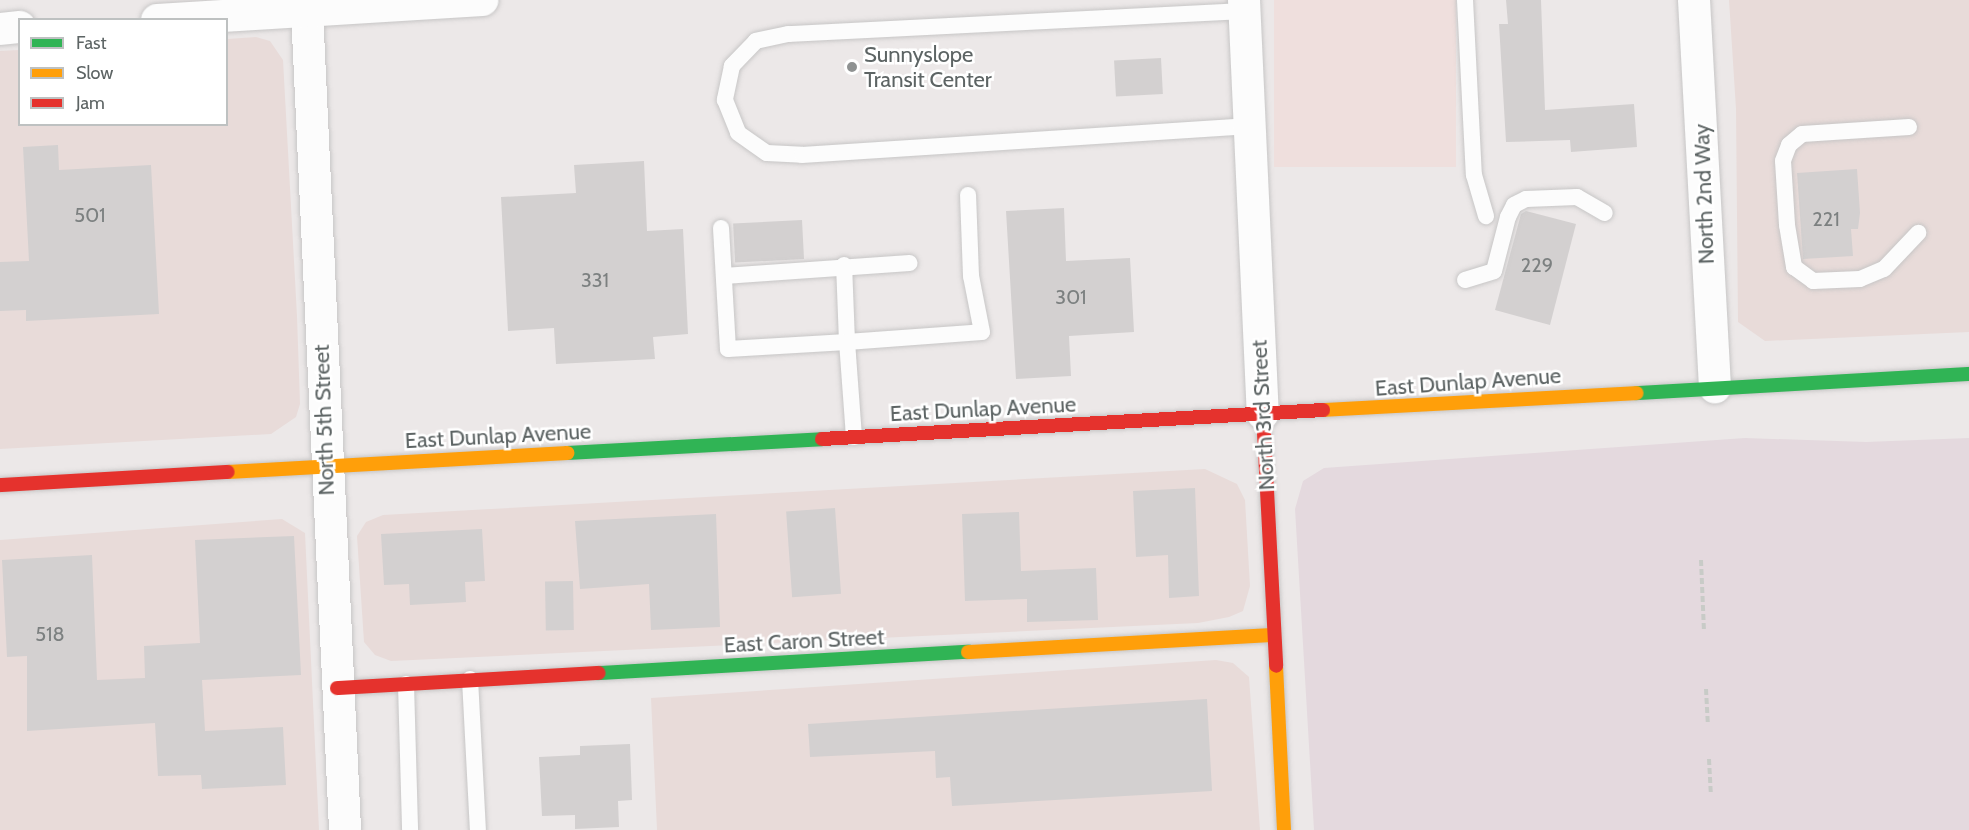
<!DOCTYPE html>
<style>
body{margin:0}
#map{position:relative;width:1969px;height:830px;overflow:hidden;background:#ece8e8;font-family:Cabin,sans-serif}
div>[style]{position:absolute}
.commercial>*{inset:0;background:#e8dbd9}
.medical>*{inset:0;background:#e4d9de}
.sand>*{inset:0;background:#efdfdd;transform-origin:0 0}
.building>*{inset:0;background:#d3d0d0;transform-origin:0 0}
.path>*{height:4px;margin-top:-2px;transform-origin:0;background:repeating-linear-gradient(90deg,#c8cbc7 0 6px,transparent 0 9px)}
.roads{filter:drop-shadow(0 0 2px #c7c6c6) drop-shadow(0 0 2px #c7c6c6)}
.lane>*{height:16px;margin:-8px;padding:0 8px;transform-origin:8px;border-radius:8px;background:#fcfcfc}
.street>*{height:32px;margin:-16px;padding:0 16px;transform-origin:16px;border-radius:16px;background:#fcfcfc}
.fast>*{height:14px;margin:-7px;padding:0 7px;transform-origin:7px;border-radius:7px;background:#30b455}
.slow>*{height:14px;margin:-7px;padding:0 7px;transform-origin:7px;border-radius:7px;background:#ff9f0a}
.jam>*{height:14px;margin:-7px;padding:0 7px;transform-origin:7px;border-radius:7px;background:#e5322d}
.dots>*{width:16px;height:16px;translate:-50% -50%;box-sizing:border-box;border:3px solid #fff;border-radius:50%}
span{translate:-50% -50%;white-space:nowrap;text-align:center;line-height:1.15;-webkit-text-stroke:5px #fff;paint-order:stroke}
.number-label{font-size:20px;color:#7c8080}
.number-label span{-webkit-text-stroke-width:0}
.poi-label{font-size:22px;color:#5d6464}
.left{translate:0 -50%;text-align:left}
.street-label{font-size:22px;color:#5d6464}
.legend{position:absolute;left:18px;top:18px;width:210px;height:108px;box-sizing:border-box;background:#fff;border:2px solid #bec1c1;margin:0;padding:8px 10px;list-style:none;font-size:18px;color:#5d6464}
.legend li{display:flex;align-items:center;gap:12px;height:30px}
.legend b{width:30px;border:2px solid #bec1c1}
</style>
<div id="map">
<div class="commercial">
<div style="clip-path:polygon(1729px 0,1969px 0,1969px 332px,1765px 341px,1738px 322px,1736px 109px)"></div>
<div style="clip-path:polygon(256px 37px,270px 41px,283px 60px,297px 316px,300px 404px,296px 417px,271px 434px,0 449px,0 51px,19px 50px,20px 124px,226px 124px,227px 39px)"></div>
<div style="clip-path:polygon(1205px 469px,1237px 484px,1245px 500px,1250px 586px,1243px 611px,1229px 617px,1198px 623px,391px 661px,375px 655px,364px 642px,357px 536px,366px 522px,383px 515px)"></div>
<div style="clip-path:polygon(282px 519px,305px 533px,319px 830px,0 830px,0 540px)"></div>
<div style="clip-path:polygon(1216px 660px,1233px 663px,1249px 677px,1260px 830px,657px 830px,651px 698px)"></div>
</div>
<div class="medical">
<div style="clip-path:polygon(1745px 438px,1866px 442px,1969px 438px,1969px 830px,1314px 830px,1295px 509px,1303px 481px,1324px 468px)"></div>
</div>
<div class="sand">
<div style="left:1274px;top:0;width:182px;height:167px"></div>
</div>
<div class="building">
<div style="clip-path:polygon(1506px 0,1541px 0,1545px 110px,1634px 104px,1637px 147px,1571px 152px,1570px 140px,1506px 142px,1499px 24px,1508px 24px)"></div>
<div style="left:1161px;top:58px;width:36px;height:47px;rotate:87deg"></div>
<div style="clip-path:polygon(58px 145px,59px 170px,151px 165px,159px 314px,26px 321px,26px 310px,0 311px,0 262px,29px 261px,23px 147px)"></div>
<div style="clip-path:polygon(644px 161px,647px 231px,683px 229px,688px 334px,653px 337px,655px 359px,556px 364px,554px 328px,508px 331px,501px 197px,576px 193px,574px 165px)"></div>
<div style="clip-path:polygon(1857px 169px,1860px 213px,1858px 229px,1851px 229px,1853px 256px,1803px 259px,1797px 173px)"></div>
<div style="clip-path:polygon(1064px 208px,1066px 261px,1130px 258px,1134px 332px,1069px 336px,1071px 376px,1016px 379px,1006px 211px)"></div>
<div style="clip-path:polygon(1526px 211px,1576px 224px,1550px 325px,1495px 310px,1521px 214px)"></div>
<div style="left:802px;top:220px;width:39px;height:69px;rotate:87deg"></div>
<div style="clip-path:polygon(1195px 488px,1199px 596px,1169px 598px,1168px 555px,1136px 557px,1133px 491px)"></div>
<div style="left:835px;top:508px;width:86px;height:49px;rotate:86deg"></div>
<div style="clip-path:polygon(1019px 512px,1021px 571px,1096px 568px,1098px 620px,1027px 622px,1027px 599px,965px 601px,962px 514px)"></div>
<div style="clip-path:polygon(716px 514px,720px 627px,651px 630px,649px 584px,580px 589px,575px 521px)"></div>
<div style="clip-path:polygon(482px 529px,485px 581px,465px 582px,466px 602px,410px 605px,409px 584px,384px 585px,381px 534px)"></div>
<div style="clip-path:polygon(294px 536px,301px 675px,202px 680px,205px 731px,283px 727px,286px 785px,202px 789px,201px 775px,158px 776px,155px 723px,27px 731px,27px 656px,7px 657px,2px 560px,92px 555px,97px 680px,145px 678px,144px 646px,200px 643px,195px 540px)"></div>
<div style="left:573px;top:581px;width:49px;height:28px;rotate:89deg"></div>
<div style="clip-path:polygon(1207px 699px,1212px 791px,952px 806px,950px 777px,936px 778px,935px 751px,810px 757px,808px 724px)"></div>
<div style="clip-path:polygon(630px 744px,632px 800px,618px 801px,619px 827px,575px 829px,575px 815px,542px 816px,539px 757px,580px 755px,580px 746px)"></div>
</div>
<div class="path">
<div style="left:1701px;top:560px;width:71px;rotate:87.6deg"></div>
<div style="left:1706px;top:689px;width:35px;rotate:87deg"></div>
<div style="left:1709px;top:759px;width:34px;rotate:87deg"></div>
</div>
<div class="roads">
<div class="lane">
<div style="left:1465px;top:0;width:175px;rotate:87.1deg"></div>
<div style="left:1474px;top:175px;width:43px;rotate:73.7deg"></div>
<div style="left:1244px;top:11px;width:457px;rotate:177.1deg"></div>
<div style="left:788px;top:34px;width:33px;rotate:168deg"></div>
<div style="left:756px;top:41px;width:35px;rotate:134deg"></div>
<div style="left:732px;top:66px;width:35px;rotate:102deg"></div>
<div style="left:725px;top:100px;width:35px;rotate:68deg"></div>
<div style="left:738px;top:133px;width:35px;rotate:35deg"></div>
<div style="left:767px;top:153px;width:35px;rotate:3deg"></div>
<div style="left:802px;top:155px;width:449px;rotate:-3.7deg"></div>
<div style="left:1909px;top:127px;width:107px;rotate:176.3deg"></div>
<div style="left:1802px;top:134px;width:17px;rotate:140deg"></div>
<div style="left:1789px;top:145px;width:17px;rotate:111deg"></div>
<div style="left:1783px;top:161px;width:64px;rotate:86.4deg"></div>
<div style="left:1787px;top:225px;width:43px;rotate:80.5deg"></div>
<div style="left:1794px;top:267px;width:24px;rotate:36deg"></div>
<div style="left:1813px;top:281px;width:47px;rotate:-2.4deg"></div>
<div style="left:1860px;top:279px;width:26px;rotate:-23deg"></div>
<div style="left:1884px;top:269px;width:50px;rotate:-46.6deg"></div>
<div style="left:721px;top:228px;width:121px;rotate:86.7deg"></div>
<div style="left:728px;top:349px;width:119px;rotate:-3.4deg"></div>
<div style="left:847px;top:342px;width:77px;rotate:-92.2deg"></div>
<div style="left:724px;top:276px;width:186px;rotate:-4deg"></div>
<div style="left:1465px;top:280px;width:30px;rotate:-17deg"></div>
<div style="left:1494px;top:271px;width:56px;rotate:-75.5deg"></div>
<div style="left:1508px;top:217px;width:13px;rotate:-63deg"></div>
<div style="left:1514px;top:205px;width:13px;rotate:-27deg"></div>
<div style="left:1526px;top:199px;width:51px;rotate:-2.2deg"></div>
<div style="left:1577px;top:197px;width:32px;rotate:30deg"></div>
<div style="left:854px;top:437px;width:95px;rotate:-94.2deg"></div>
<div style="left:847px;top:342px;width:135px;rotate:-4.2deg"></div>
<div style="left:982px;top:332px;width:57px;rotate:-101.1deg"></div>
<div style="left:971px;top:276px;width:81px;rotate:-92.1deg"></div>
<div style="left:470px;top:679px;width:151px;rotate:87deg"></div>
<div style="left:406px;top:684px;width:146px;rotate:88.4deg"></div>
</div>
<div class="street">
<div style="left:1244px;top:0;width:414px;rotate:87.4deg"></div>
<div style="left:1694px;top:0;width:388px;rotate:86.9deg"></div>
<div style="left:307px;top:11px;width:820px;rotate:87.34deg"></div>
<div style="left:157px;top:20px;width:326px;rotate:-3.5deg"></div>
<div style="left:0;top:29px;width:20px;rotate:-6deg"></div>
</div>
<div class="fast">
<div style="left:1637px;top:393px;width:333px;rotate:-3.3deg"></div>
<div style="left:567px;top:453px;width:255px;rotate:-3.1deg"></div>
<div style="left:599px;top:673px;width:370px;rotate:-3.3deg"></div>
</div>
<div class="slow">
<div style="left:1323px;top:410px;width:314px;rotate:-3.1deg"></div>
<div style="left:228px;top:472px;width:340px;rotate:-3.2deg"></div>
<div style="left:968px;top:652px;width:306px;rotate:-3.2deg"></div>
<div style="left:1276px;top:666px;width:164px;rotate:87.2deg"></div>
</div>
<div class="jam">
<div style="left:1263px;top:414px;width:252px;rotate:87deg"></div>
<div style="left:822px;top:439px;width:502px;rotate:-3.31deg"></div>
<div style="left:0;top:485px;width:228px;rotate:-3.3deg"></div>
<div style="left:337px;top:688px;width:262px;rotate:-3.3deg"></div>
</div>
</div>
<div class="dots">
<div style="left:852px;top:67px;background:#8f9292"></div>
</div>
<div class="number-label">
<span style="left:90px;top:215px">501</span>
<span style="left:1826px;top:219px">221</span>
<span style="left:1537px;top:265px">229</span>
<span style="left:595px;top:280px">331</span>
<span style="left:1071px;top:297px">301</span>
<span style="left:50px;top:634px">518</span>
</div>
<div class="poi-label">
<span class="left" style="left:864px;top:67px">Sunnyslope<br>Transit Center</span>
</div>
<div class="street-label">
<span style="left:1704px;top:194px;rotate:-92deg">North 2nd Way</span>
<span style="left:1468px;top:382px;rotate:-4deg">East Dunlap Avenue</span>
<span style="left:983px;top:409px;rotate:-3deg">East Dunlap Avenue</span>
<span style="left:1263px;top:415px;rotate:-93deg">North 3rd Street</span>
<span style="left:324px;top:420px;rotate:-92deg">North 5th Street</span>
<span style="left:498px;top:436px;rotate:-3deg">East Dunlap Avenue</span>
<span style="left:804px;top:641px;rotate:-3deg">East Caron Street</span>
</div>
<ul class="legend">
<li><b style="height:8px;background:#30b455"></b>Fast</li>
<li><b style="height:8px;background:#ff9f0a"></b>Slow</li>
<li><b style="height:8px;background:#e5322d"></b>Jam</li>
</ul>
</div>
